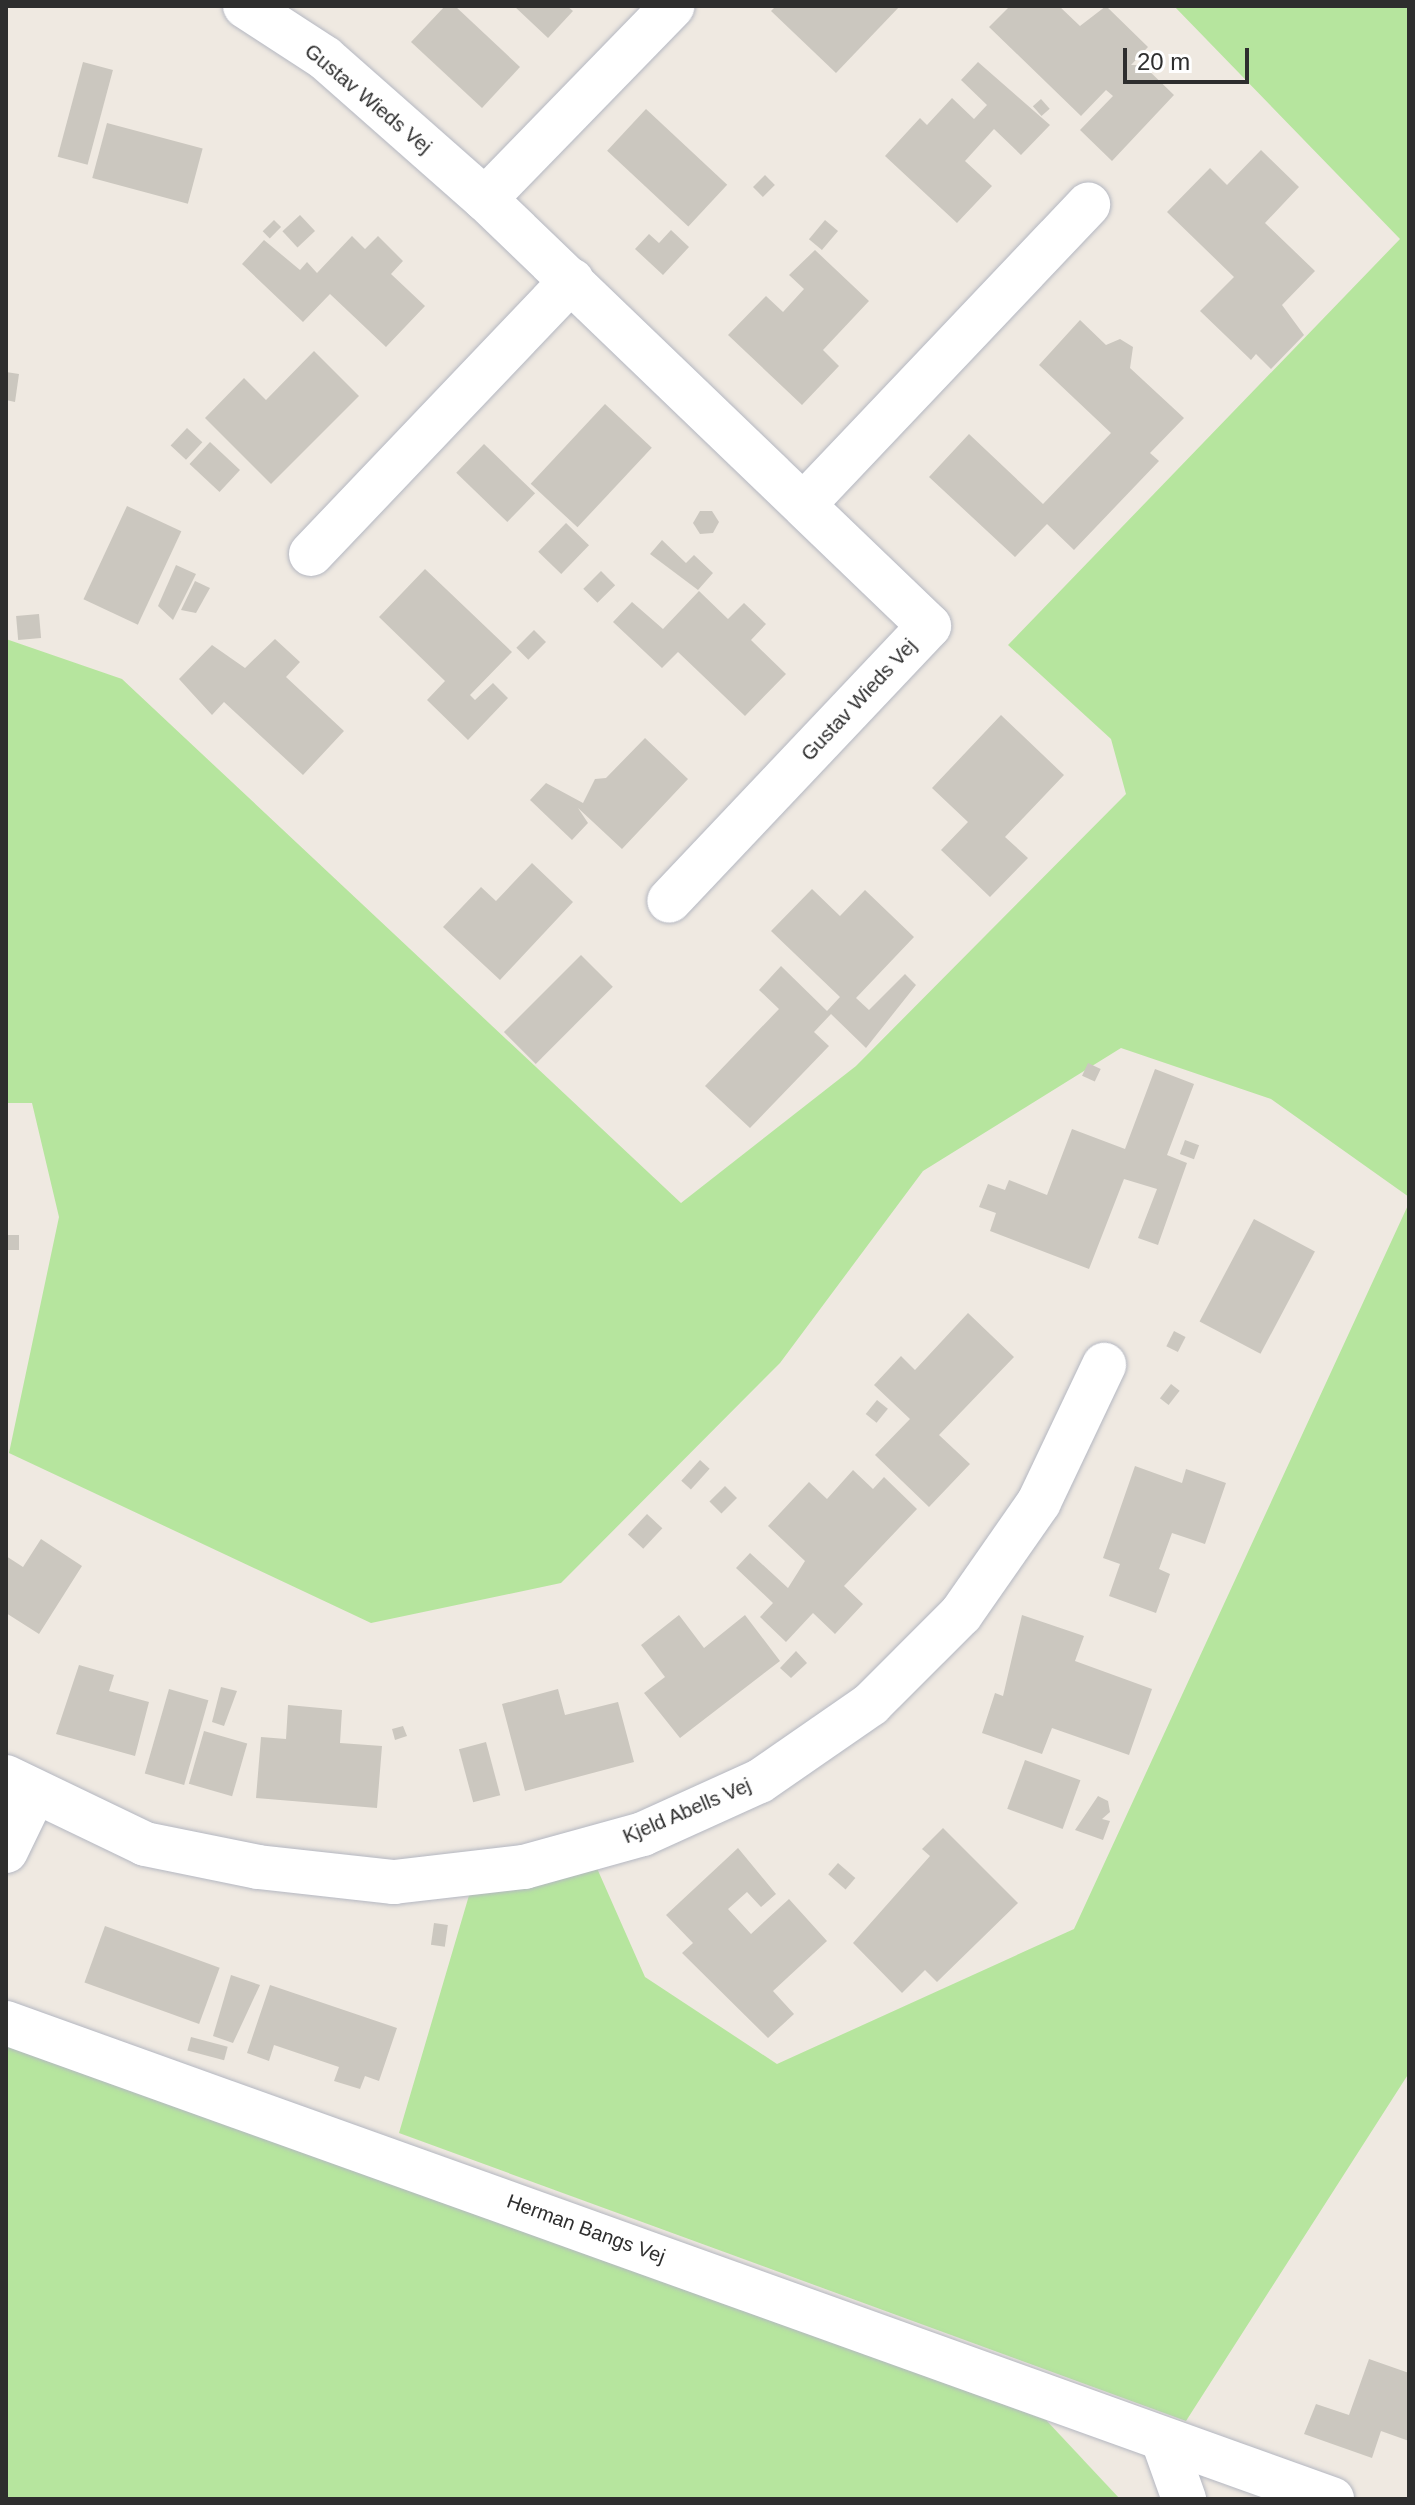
<!DOCTYPE html>
<style>
body{margin:0}
#map{position:relative;width:1415px;height:2505px;overflow:hidden;background:#efe9e1;font-family:Arial,sans-serif}
div>[style]{position:absolute}
.green>*{inset:0;background:#b6e59e}
.building>*{inset:0;background:#cbc7bf;transform-origin:0 0}
.roads{filter:drop-shadow(0 0 2px #b4b7c1) drop-shadow(0 0 2px #b4b7c1)}
.minor>*{height:44px;margin:-22px;padding:0 22px;transform-origin:22px;border-radius:22px;background:#fff}
span{translate:-50% -50%;white-space:nowrap;text-align:center;line-height:1.15;-webkit-text-stroke:6px #fff;paint-order:stroke}
.street-label{font-size:20px;color:#2e2e2e}
.frame{position:absolute;inset:0;border:8px solid #2e2e2e;pointer-events:none}
.scale{position:absolute;left:1123px;top:48px;width:126px;height:36px;box-sizing:border-box;border:4px solid #2e2e2e;border-top:0;padding-left:10px;font-size:24px;line-height:28px;white-space:nowrap;color:#2e2e2e;-webkit-text-stroke:6px #fff;paint-order:stroke}
</style>
<div id="map">
<div class="green">
<div style="clip-path:polygon(1174px 6px,1409px 6px,1409px 1197px,1271px 1099px,1121px 1048px,923px 1171px,780px 1363px,561px 1583px,371px 1623px,9px 1453px,59px 1217px,32px 1103px,6px 1103px,6px 639px,122px 679px,681px 1203px,856px 1066px,1126px 794px,1111px 739px,1008px 645px,1400px 239px)"></div>
<div style="clip-path:polygon(1409px 1203px,1409px 2073px,1186px 2421px,399px 2133px,470px 1892px,596px 1866px,645px 1977px,777px 2064px,1074px 1929px)"></div>
<div style="clip-path:polygon(6px 2041px,1046px 2420px,1120px 2499px,6px 2499px)"></div>
</div>
<div class="building">
<div style="clip-path:polygon(445px 6px,455px 6px,520px 67px,482px 108px,411px 42px)"></div>
<div style="clip-path:polygon(514px 6px,567px 6px,573px 11px,548px 38px)"></div>
<div style="clip-path:polygon(776px 6px,900px 6px,836px 73px,771px 11px)"></div>
<div style="clip-path:polygon(1010px 6px,1059px 6px,1080px 26px,1106px 6px,1148px 47px,1131px 65px,1143px 65px,1174px 95px,1112px 161px,1080px 130px,1113px 96px,1106px 90px,1081px 116px,989px 27px)"></div>
<div style="left:83px;top:62px;width:31px;height:98px;rotate:15deg"></div>
<div style="clip-path:polygon(978px 62px,1050px 125px,1021px 155px,994px 129px,965px 161px,992px 186px,957px 223px,885px 156px,920px 118px,927px 125px,952px 98px,974px 119px,987px 105px,961px 80px)"></div>
<div style="left:1041px;top:99px;width:13px;height:11px;rotate:48deg"></div>
<div style="left:646px;top:109px;width:111px;height:57px;rotate:43deg"></div>
<div style="left:107px;top:123px;width:99px;height:57px;rotate:15deg"></div>
<div style="clip-path:polygon(1261px 150px,1299px 187px,1265px 223px,1315px 271px,1282px 305px,1304px 335px,1271px 369px,1256px 354px,1251px 360px,1200px 311px,1234px 277px,1167px 212px,1210px 168px,1227px 185px)"></div>
<div style="left:765px;top:175px;width:14px;height:17px;rotate:45deg"></div>
<div style="left:300px;top:215px;width:22px;height:24px;rotate:47deg"></div>
<div style="left:274px;top:220px;width:10px;height:16px;rotate:45deg"></div>
<div style="left:825px;top:220px;width:17px;height:25px;rotate:40deg"></div>
<div style="clip-path:polygon(671px 230px,689px 247px,663px 275px,635px 249px,649px 234px,659px 243px)"></div>
<div style="clip-path:polygon(352px 236px,365px 249px,378px 236px,403px 261px,391px 274px,425px 306px,386px 347px,330px 294px,303px 322px,242px 264px,264px 240px,300px 270px,307px 262px,317px 273px)"></div>
<div style="clip-path:polygon(815px 250px,869px 301px,823px 350px,839px 366px,802px 405px,728px 335px,766px 296px,783px 312px,804px 289px,789px 275px)"></div>
<div style="clip-path:polygon(1080px 320px,1106px 345px,1120px 339px,1133px 347px,1130px 368px,1184px 418px,1150px 453px,1159px 461px,1074px 550px,1047px 524px,1015px 557px,929px 477px,969px 434px,1043px 504px,1111px 433px,1039px 365px)"></div>
<div style="clip-path:polygon(314px 351px,359px 396px,271px 484px,205px 418px,244px 378px,266px 400px)"></div>
<div style="clip-path:polygon(6px 372px,19px 374px,15px 402px,6px 400px)"></div>
<div style="left:605px;top:404px;width:64px;height:109px;rotate:43deg"></div>
<div style="left:187px;top:428px;width:21px;height:24px;rotate:43deg"></div>
<div style="left:210px;top:442px;width:41px;height:30px;rotate:43deg"></div>
<div style="left:484px;top:444px;width:71px;height:40px;rotate:44deg"></div>
<div style="left:127px;top:506px;width:60px;height:103px;rotate:25deg"></div>
<div style="clip-path:polygon(700px 511px,712px 511px,719px 522px,713px 533px,700px 534px,693px 523px)"></div>
<div style="left:566px;top:523px;width:32px;height:40px;rotate:44deg"></div>
<div style="clip-path:polygon(662px 540px,686px 563px,694px 555px,713px 573px,698px 590px,650px 554px)"></div>
<div style="clip-path:polygon(176px 565px,196px 574px,173px 620px,158px 606px)"></div>
<div style="clip-path:polygon(425px 569px,512px 652px,470px 695px,475px 700px,493px 683px,508px 698px,468px 740px,427px 700px,445px 681px,379px 617px)"></div>
<div style="left:601px;top:571px;width:20px;height:25px;rotate:45deg"></div>
<div style="clip-path:polygon(195px 581px,210px 588px,196px 613px,181px 610px)"></div>
<div style="clip-path:polygon(699px 591px,728px 619px,744px 603px,766px 624px,751px 640px,786px 674px,745px 716px,678px 652px,662px 668px,613px 622px,632px 602px,663px 629px)"></div>
<div style="left:39px;top:614px;width:24px;height:23px;rotate:85deg"></div>
<div style="left:534px;top:630px;width:17px;height:25px;rotate:45deg"></div>
<div style="clip-path:polygon(275px 639px,300px 662px,286px 677px,344px 731px,303px 775px,224px 702px,212px 715px,179px 679px,212px 645px,245px 668px)"></div>
<div style="clip-path:polygon(1001px 715px,1064px 775px,1005px 837px,1028px 858px,990px 897px,941px 850px,968px 822px,932px 788px)"></div>
<div style="clip-path:polygon(645px 738px,688px 779px,622px 849px,578px 808px,588px 823px,572px 840px,530px 800px,546px 783px,583px 803px,595px 779px,606px 778px)"></div>
<div style="clip-path:polygon(532px 863px,573px 902px,500px 980px,443px 927px,481px 887px,496px 901px)"></div>
<div style="clip-path:polygon(812px 889px,840px 916px,865px 890px,914px 937px,856px 998px,869px 1010px,905px 974px,916px 985px,866px 1048px,831px 1014px,814px 1032px,829px 1046px,750px 1128px,705px 1086px,779px 1009px,759px 990px,781px 966px,827px 1011px,840px 997px,771px 931px)"></div>
<div style="left:581px;top:955px;width:45px;height:109px;rotate:45deg"></div>
<div style="left:1088px;top:1063px;width:14px;height:14px;rotate:25deg"></div>
<div style="clip-path:polygon(1155px 1069px,1194px 1084px,1167px 1155px,1187px 1163px,1158px 1245px,1138px 1238px,1157px 1189px,1124px 1179px,1089px 1269px,990px 1231px,996px 1213px,979px 1207px,988px 1184px,1005px 1190px,1009px 1180px,1047px 1195px,1072px 1129px,1125px 1149px)"></div>
<div style="left:1185px;top:1140px;width:15px;height:15px;rotate:20deg"></div>
<div style="left:1254px;top:1219px;width:69px;height:116px;rotate:28deg"></div>
<div style="left:6px;top:1235px;width:13px;height:15px"></div>
<div style="clip-path:polygon(968px 1313px,1014px 1357px,939px 1435px,970px 1464px,929px 1507px,875px 1455px,910px 1419px,874px 1385px,901px 1356px,915px 1370px)"></div>
<div style="left:1174px;top:1331px;width:13px;height:17px;rotate:27deg"></div>
<div style="left:1171px;top:1384px;width:11px;height:18px;rotate:38deg"></div>
<div style="left:877px;top:1400px;width:14px;height:18px;rotate:39deg"></div>
<div style="left:700px;top:1460px;width:13px;height:28px;rotate:42deg"></div>
<div style="clip-path:polygon(1135px 1466px,1182px 1483px,1186px 1469px,1226px 1483px,1205px 1544px,1172px 1533px,1159px 1569px,1170px 1574px,1156px 1613px,1109px 1596px,1120px 1564px,1103px 1558px)"></div>
<div style="clip-path:polygon(853px 1470px,873px 1489px,884px 1477px,917px 1509px,844px 1586px,863px 1604px,835px 1634px,813px 1613px,786px 1642px,760px 1617px,773px 1603px,736px 1568px,750px 1553px,788px 1588px,805px 1561px,768px 1526px,809px 1482px,827px 1499px)"></div>
<div style="left:725px;top:1486px;width:17px;height:22px;rotate:45deg"></div>
<div style="left:647px;top:1514px;width:21px;height:28px;rotate:43deg"></div>
<div style="clip-path:polygon(41px 1539px,82px 1566px,39px 1634px,6px 1613px,6px 1556px,23px 1567px)"></div>
<div style="clip-path:polygon(679px 1615px,704px 1648px,745px 1615px,780px 1661px,680px 1738px,644px 1693px,665px 1677px,641px 1645px)"></div>
<div style="clip-path:polygon(1022px 1615px,1084px 1636px,1075px 1661px,1152px 1689px,1129px 1755px,1052px 1728px,1042px 1754px,982px 1733px,995px 1693px,1003px 1696px)"></div>
<div style="clip-path:polygon(796px 1651px,807px 1663px,791px 1678px,780px 1668px)"></div>
<div style="clip-path:polygon(79px 1665px,114px 1675px,109px 1691px,149px 1702px,135px 1756px,56px 1734px)"></div>
<div style="clip-path:polygon(221px 1687px,237px 1691px,224px 1726px,212px 1722px)"></div>
<div style="left:169px;top:1689px;width:41px;height:88px;rotate:16deg"></div>
<div style="clip-path:polygon(558px 1689px,565px 1715px,618px 1702px,634px 1762px,525px 1791px,502px 1704px)"></div>
<div style="clip-path:polygon(288px 1705px,342px 1710px,340px 1743px,382px 1746px,377px 1808px,256px 1798px,261px 1737px,286px 1739px)"></div>
<div style="clip-path:polygon(403px 1726px,407px 1736px,395px 1740px,392px 1729px)"></div>
<div style="left:204px;top:1731px;width:45px;height:55px;rotate:16deg"></div>
<div style="left:486px;top:1742px;width:55px;height:28px;rotate:75deg"></div>
<div style="left:1025px;top:1760px;width:59px;height:52px;rotate:20deg"></div>
<div style="clip-path:polygon(1098px 1796px,1108px 1801px,1110px 1812px,1102px 1819px,1110px 1821px,1103px 1840px,1075px 1830px)"></div>
<div style="clip-path:polygon(943px 1828px,1018px 1903px,937px 1982px,925px 1970px,902px 1993px,853px 1943px,930px 1856px,922px 1849px)"></div>
<div style="clip-path:polygon(738px 1848px,776px 1894px,761px 1907px,747px 1892px,728px 1909px,751px 1934px,789px 1899px,827px 1941px,773px 1991px,794px 2014px,768px 2038px,682px 1953px,693px 1943px,666px 1915px)"></div>
<div style="left:838px;top:1863px;width:23px;height:15px;rotate:41deg"></div>
<div style="left:434px;top:1923px;width:14px;height:22px;rotate:8deg"></div>
<div style="left:105px;top:1926px;width:122px;height:60px;rotate:20deg"></div>
<div style="clip-path:polygon(231px 1975px,260px 1985px,233px 2043px,213px 2036px)"></div>
<div style="clip-path:polygon(270px 1985px,397px 2028px,379px 2081px,365px 2076px,360px 2089px,334px 2081px,339px 2067px,274px 2045px,269px 2061px,247px 2053px)"></div>
<div style="left:191px;top:2037px;width:38px;height:14px;rotate:15deg"></div>
<div style="clip-path:polygon(1369px 2359px,1409px 2373px,1409px 2441px,1381px 2431px,1372px 2458px,1304px 2434px,1316px 2404px,1349px 2415px)"></div>
</div>
<div class="roads">
<div class="minor">
<div style="left:245px;top:6px;width:95px;rotate:33deg"></div>
<div style="left:325px;top:58px;width:213px;rotate:41.4deg"></div>
<div style="left:485px;top:199px;width:616px;rotate:43.88deg"></div>
<div style="left:929px;top:626px;width:378px;rotate:133.4deg"></div>
<div style="left:485px;top:199px;width:269px;rotate:-45.8deg"></div>
<div style="left:806px;top:502px;width:410px;rotate:-46.5deg"></div>
<div style="left:311px;top:554px;width:378px;rotate:-46.4deg"></div>
<div style="left:6px;top:1777px;width:154px;rotate:25.7deg"></div>
<div style="left:145px;top:1844px;width:115px;rotate:11.5deg"></div>
<div style="left:258px;top:1867px;width:137px;rotate:6.3deg"></div>
<div style="left:394px;top:1882px;width:131px;rotate:-6.6deg"></div>
<div style="left:524px;top:1867px;width:123px;rotate:-15.5deg"></div>
<div style="left:643px;top:1834px;width:128px;rotate:-24.4deg"></div>
<div style="left:760px;top:1781px;width:135px;rotate:-34.7deg"></div>
<div style="left:871px;top:1704px;width:127px;rotate:-45deg"></div>
<div style="left:961px;top:1614px;width:136px;rotate:-55.1deg"></div>
<div style="left:1039px;top:1502px;width:152px;rotate:-64.6deg"></div>
<div style="left:6px;top:1851px;width:64px;rotate:-64.2deg"></div>
<div style="left:6px;top:2023px;width:1409px;rotate:19.75deg"></div>
<div style="left:1163px;top:2440px;width:63px;rotate:70.4deg"></div>
</div>
</div>
<div class="street-label">
<span style="left:368px;top:99px;rotate:40deg">Gustav Wieds Vej</span>
<span style="left:859px;top:700px;rotate:-47deg">Gustav Wieds Vej</span>
<span style="left:687px;top:1811px;rotate:-23deg">Kjeld Abells Vej</span>
<span style="left:586px;top:2229px;rotate:20deg">Herman Bangs Vej</span>
</div>
<div class="frame"></div>
<div class="scale">20 m</div>
</div>
